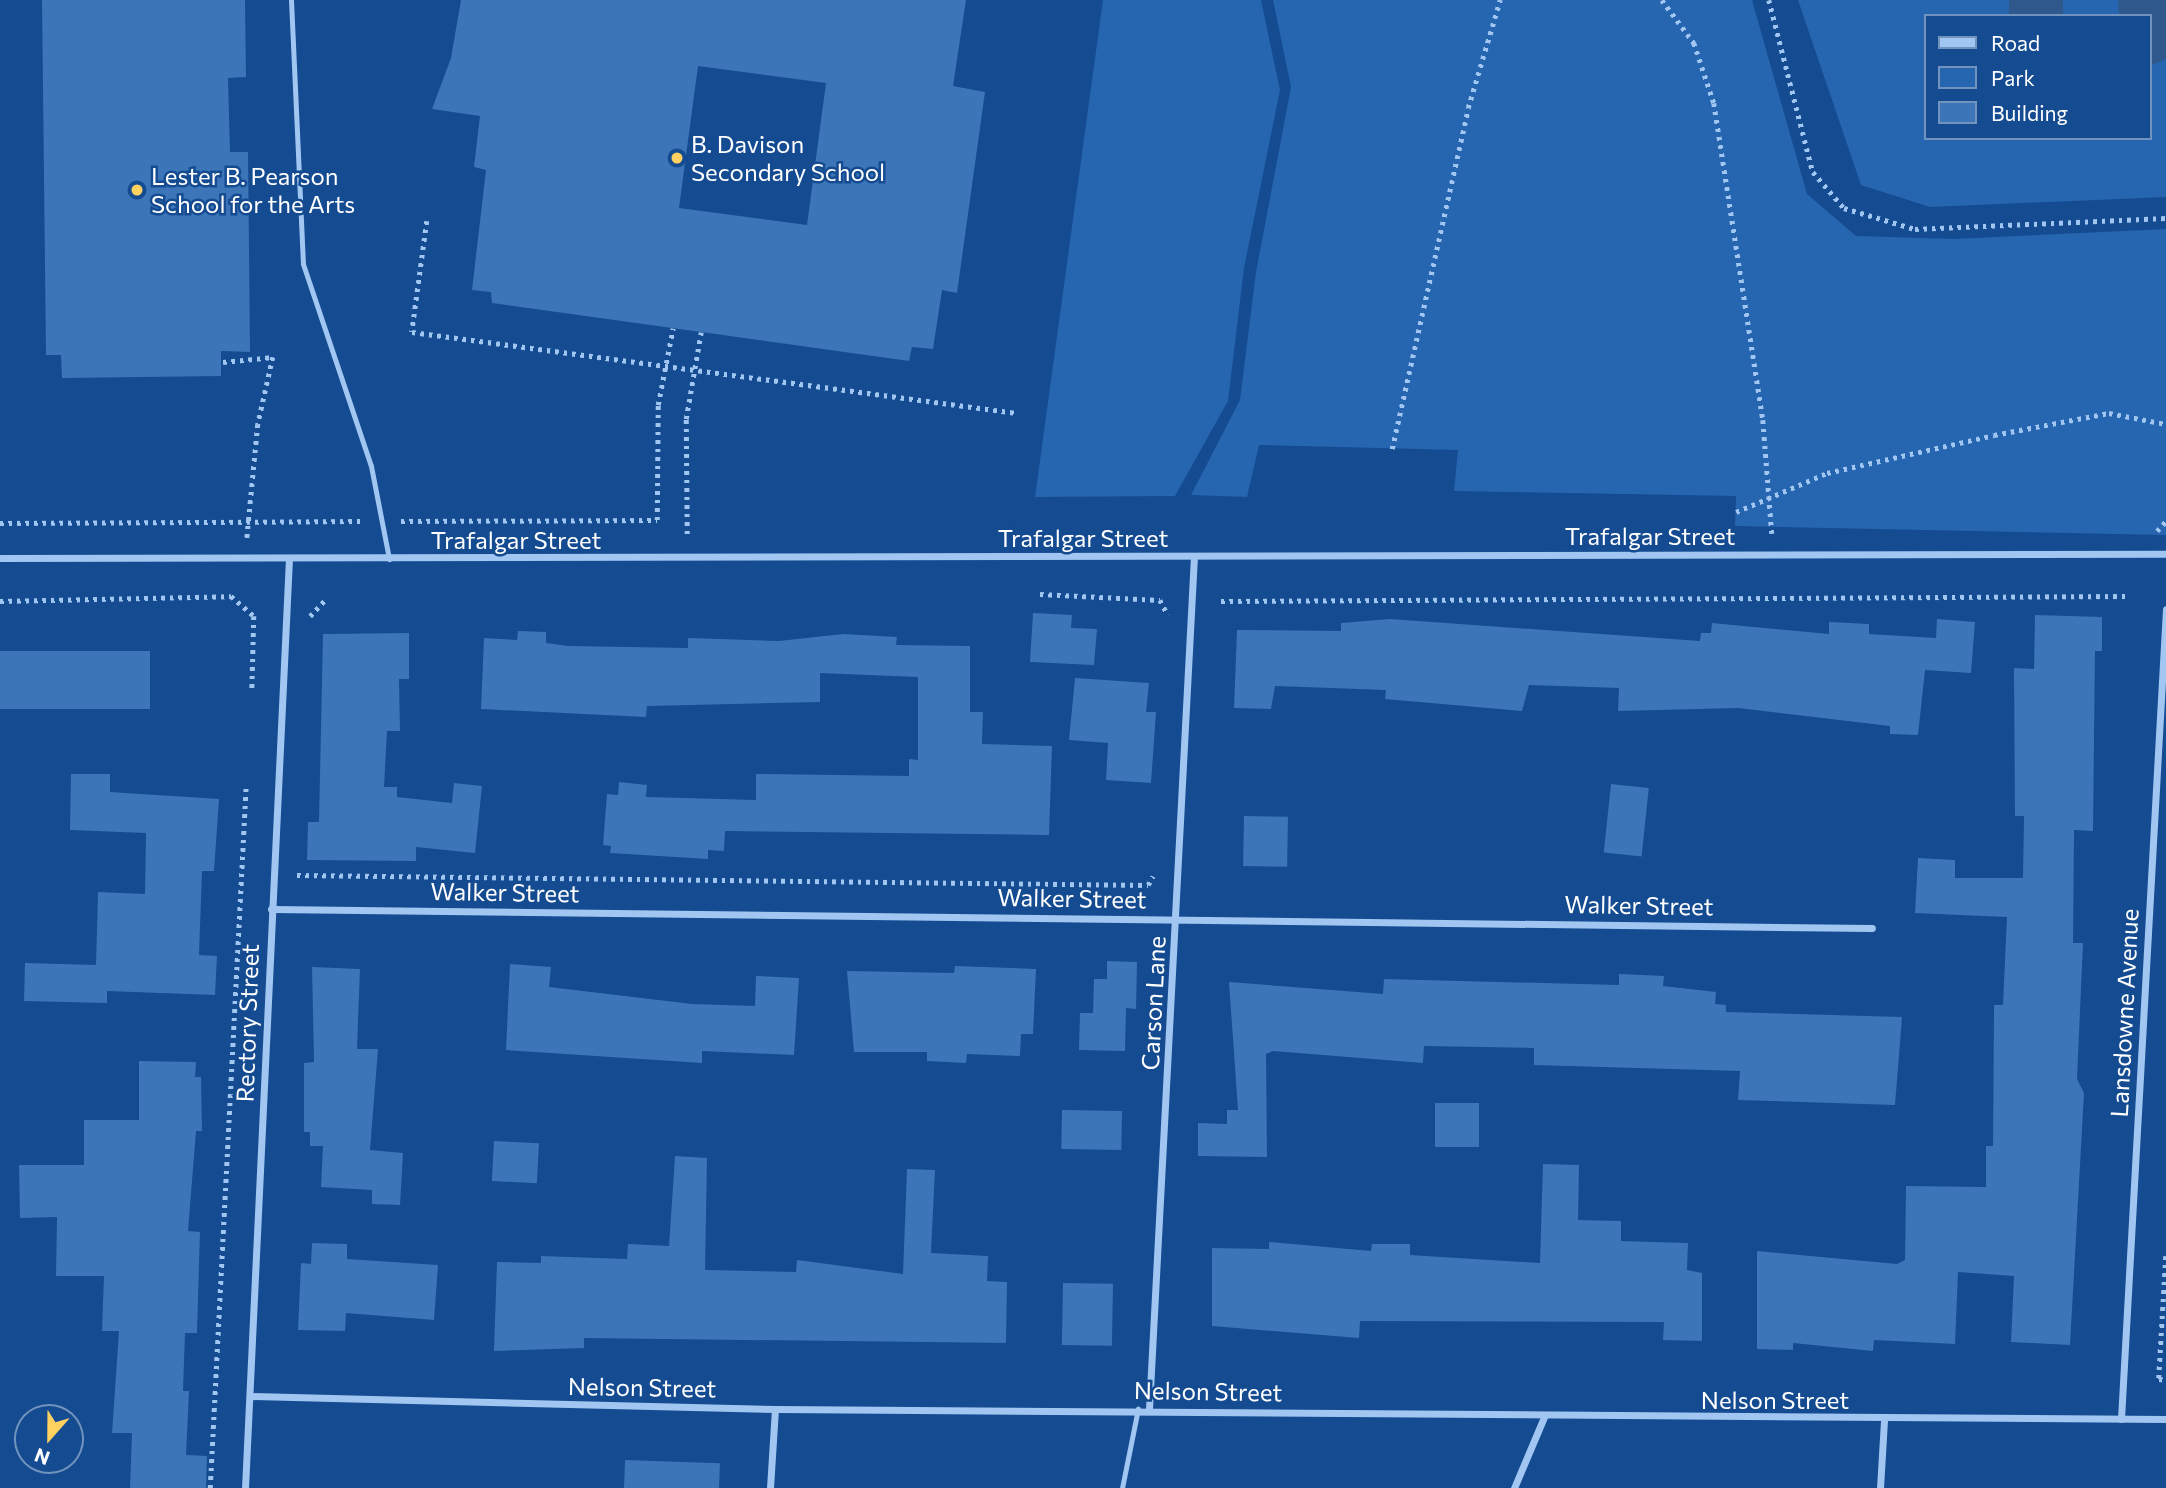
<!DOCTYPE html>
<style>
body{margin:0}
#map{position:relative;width:2166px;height:1488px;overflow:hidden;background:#144b91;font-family:Commissioner,sans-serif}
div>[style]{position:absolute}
.green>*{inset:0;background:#2665b0}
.water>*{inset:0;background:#2f598c;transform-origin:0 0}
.building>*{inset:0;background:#3d75b9;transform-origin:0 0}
.path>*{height:4.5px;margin-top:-2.25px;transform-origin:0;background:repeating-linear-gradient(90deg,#a1c6f1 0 3.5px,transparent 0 8.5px)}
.lane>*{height:5px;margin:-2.5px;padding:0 2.5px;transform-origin:2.5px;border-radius:2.5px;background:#a1c6f1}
.street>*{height:7px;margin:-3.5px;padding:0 3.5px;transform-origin:3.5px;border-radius:3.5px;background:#a1c6f1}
.dots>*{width:19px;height:19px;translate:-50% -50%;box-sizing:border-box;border:4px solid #144b91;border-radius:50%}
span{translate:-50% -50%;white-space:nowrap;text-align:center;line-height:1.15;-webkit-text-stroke:5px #144b91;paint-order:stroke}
.poi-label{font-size:24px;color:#fff}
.left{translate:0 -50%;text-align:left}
.street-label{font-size:24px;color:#fff}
.legend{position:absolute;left:1924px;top:14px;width:228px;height:126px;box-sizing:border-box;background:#144b91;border:2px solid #7293bd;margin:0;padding:9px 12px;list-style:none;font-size:21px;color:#fff}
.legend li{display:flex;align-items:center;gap:14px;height:35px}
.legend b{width:35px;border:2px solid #7293bd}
.north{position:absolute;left:14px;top:1404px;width:70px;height:70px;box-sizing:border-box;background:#144b91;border:2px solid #7293bd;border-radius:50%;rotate:201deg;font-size:19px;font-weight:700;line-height:28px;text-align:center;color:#fff}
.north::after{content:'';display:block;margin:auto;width:24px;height:32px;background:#ffd161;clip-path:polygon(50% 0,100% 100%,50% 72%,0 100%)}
</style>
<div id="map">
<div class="green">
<div style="clip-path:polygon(1103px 0,1261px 0,1280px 90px,1244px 268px,1228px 401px,1175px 496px,1035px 497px)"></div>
<div style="clip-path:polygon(1273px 0,1752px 0,1807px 194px,1856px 236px,1954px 239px,2166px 229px,2166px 535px,1735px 526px,1736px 496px,1454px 491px,1458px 450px,1259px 445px,1247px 497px,1191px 495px,1240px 400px,1256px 272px,1291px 87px)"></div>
<div style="clip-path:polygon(evenodd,1798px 0,2166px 0,2166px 197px,1930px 207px,1861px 185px,1798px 0,1926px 16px,2150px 16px,2150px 138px,1926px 138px,1926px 16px)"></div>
</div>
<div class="water">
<div style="left:2009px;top:0;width:54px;height:16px"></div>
<div style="clip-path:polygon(2118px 0,2166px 0,2166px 59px,2150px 66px,2150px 16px,2119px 16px)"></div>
</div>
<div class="building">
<div style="clip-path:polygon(42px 0,245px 0,246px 77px,228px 78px,230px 152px,248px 152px,250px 352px,221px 351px,221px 376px,62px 378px,61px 355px,46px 355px)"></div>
<div style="clip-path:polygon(evenodd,461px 0,966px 0,953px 86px,985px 92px,957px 293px,942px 290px,933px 349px,912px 347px,909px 361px,492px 303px,491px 292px,472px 290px,486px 170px,474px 167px,480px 116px,432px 109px,451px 58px,461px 0,698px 66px,826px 83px,807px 225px,679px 208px,698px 66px)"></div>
<div style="clip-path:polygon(1033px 613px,1072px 615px,1071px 628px,1097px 629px,1094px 665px,1030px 662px)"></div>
<div style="clip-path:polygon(2035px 615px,2102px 617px,2102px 651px,2095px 651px,2093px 831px,2074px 830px,2073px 943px,2083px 943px,2077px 1079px,2084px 1093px,2070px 1345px,2011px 1342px,2014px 1276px,1958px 1272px,1955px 1344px,1874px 1340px,1873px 1351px,1793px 1343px,1793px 1350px,1757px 1349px,1757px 1251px,1897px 1264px,1905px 1260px,1906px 1186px,1986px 1187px,1986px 1146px,1993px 1146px,1994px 1005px,2003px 1005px,2007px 917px,1915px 913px,1918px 858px,1955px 860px,1955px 878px,2023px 878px,2024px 816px,2015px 816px,2014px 668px,2034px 669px)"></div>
<div style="clip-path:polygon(1390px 619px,1700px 641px,1701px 633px,1711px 633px,1712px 623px,1829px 634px,1829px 622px,1869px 624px,1869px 634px,1936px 638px,1937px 619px,1975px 622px,1971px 673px,1925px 670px,1918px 735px,1890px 734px,1890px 726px,1738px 708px,1618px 711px,1619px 688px,1529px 685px,1522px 711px,1385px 699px,1386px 690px,1275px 686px,1271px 709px,1234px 708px,1237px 630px,1341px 631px,1341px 623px)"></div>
<div style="clip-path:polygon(518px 631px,546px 632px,546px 643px,568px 646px,688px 648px,688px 638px,779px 641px,843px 634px,897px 637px,896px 645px,970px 646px,970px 712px,983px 712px,982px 744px,1052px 746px,1049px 835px,725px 831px,724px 851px,708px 850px,708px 859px,610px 853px,611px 846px,603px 845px,607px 794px,618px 795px,619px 782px,647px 785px,646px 797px,756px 800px,756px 774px,909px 776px,909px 759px,918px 760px,918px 677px,820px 673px,820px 702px,647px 706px,646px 717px,481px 709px,484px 638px,517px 640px)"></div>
<div style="clip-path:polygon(409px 633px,409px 679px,399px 679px,400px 731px,387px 731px,384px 787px,397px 787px,397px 797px,452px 803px,454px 783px,482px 786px,475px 853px,416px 847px,416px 861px,307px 860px,308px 822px,319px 822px,323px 634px)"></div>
<div style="left:150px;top:651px;width:58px;height:150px;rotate:90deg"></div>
<div style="clip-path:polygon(1075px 678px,1149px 683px,1146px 712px,1156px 712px,1151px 783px,1106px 780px,1108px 743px,1069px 740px)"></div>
<div style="clip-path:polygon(71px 774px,110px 774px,110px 792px,219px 799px,214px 871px,202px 871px,199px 955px,217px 956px,215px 995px,107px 991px,107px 1003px,24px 1001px,25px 963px,96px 965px,98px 892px,145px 894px,146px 833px,70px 830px)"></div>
<div style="left:1611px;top:784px;width:38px;height:69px;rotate:6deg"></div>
<div style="left:1244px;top:816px;width:44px;height:50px;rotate:1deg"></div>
<div style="clip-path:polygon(1107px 961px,1137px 962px,1136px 1009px,1126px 1008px,1125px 1051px,1079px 1050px,1080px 1013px,1093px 1013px,1094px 979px,1107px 979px)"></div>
<div style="clip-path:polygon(510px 964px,551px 967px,549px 987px,692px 1004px,755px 1006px,756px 976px,799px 978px,794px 1055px,702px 1051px,702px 1063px,506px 1050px)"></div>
<div style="clip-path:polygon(955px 966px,1036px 969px,1033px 1034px,1021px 1034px,1020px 1056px,967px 1054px,966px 1063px,927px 1061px,927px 1052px,854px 1052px,847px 971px,954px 973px)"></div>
<div style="clip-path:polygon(312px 967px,360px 969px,357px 1049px,378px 1049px,370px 1150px,403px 1153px,400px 1205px,372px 1204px,372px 1190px,321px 1187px,323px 1146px,310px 1146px,310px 1132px,304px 1132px,304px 1063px,314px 1062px)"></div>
<div style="clip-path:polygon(1619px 974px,1664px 976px,1663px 986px,1716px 992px,1715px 1004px,1726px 1005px,1726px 1012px,1902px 1017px,1895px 1105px,1738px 1100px,1740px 1071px,1534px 1065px,1534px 1048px,1424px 1046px,1423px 1063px,1273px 1051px,1266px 1054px,1267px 1157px,1198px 1156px,1198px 1123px,1227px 1124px,1227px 1110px,1238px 1110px,1229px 982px,1383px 994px,1384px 979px,1619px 985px)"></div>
<div style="clip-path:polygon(139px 1061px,196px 1062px,195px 1077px,201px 1077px,202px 1131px,196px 1131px,188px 1231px,200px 1232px,197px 1333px,185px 1333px,183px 1391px,189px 1391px,186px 1455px,207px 1456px,206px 1488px,130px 1488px,132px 1433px,112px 1433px,119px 1331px,102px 1331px,104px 1276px,56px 1276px,57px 1217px,20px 1218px,19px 1165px,84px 1165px,84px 1120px,139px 1120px)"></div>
<div style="left:1435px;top:1103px;width:44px;height:44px"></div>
<div style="left:1062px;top:1110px;width:60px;height:39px;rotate:1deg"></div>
<div style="left:494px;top:1141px;width:45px;height:40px;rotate:3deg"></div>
<div style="clip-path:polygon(675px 1156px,707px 1158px,705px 1270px,796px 1272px,797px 1260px,903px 1274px,907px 1169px,935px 1170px,931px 1253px,988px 1256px,987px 1281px,1007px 1282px,1006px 1343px,584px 1338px,584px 1348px,494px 1351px,497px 1262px,541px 1263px,541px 1256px,627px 1259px,628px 1244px,669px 1246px)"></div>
<div style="clip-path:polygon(1543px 1164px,1579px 1165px,1578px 1220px,1621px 1221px,1621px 1241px,1688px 1243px,1687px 1270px,1702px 1273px,1702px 1341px,1663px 1340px,1664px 1322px,1360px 1321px,1359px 1338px,1212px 1326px,1212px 1248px,1269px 1249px,1269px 1242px,1371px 1251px,1372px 1244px,1410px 1244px,1410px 1255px,1540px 1263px)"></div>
<div style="clip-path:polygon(312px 1243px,347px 1244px,347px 1259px,438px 1265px,434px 1320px,346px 1313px,345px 1331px,298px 1330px,301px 1263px,311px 1264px)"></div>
<div style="left:1063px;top:1283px;width:50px;height:62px;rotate:1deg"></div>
<div style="left:625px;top:1460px;width:95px;height:28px;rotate:2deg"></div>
</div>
<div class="path">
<div style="left:1662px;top:0;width:54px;rotate:53.3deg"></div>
<div style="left:1694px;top:43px;width:63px;rotate:71.6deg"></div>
<div style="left:1714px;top:103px;width:321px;rotate:81.2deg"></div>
<div style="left:1763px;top:420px;width:114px;rotate:85.5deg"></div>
<div style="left:1769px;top:0;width:178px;rotate:75.7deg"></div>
<div style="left:1813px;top:172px;width:48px;rotate:49.3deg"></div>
<div style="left:1844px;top:208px;width:74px;rotate:16.5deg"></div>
<div style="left:1915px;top:229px;width:251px;rotate:-2.5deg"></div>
<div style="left:427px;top:221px;width:112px;rotate:97.7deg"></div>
<div style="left:412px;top:332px;width:610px;rotate:7.63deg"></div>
<div style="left:223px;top:362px;width:50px;rotate:-5.7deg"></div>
<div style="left:273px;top:357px;width:69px;rotate:102.6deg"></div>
<div style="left:258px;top:424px;width:115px;rotate:95.5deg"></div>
<div style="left:1392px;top:449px;width:349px;rotate:-77.4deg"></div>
<div style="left:1468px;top:108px;width:113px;rotate:-73.5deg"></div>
<div style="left:1736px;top:512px;width:99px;rotate:-23.2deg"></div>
<div style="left:1827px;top:473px;width:171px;rotate:-12.8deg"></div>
<div style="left:1994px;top:435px;width:117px;rotate:-10.8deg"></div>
<div style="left:2109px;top:413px;width:58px;rotate:10.9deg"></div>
<div style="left:401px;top:521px;width:256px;rotate:-0.2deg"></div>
<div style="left:657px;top:520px;width:115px;rotate:-89.5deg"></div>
<div style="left:658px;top:405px;width:78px;rotate:-79deg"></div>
<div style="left:0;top:523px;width:360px;rotate:-0.3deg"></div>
<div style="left:2157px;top:531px;width:13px;rotate:-48deg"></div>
<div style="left:687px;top:534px;width:115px;rotate:-90.5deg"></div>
<div style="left:686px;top:419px;width:88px;rotate:-80.2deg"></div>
<div style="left:1040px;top:594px;width:120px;rotate:2.9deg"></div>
<div style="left:1160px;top:600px;width:17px;rotate:62deg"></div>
<div style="left:0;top:601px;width:231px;rotate:-1.2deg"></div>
<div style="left:231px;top:596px;width:30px;rotate:41deg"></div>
<div style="left:254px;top:616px;width:75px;rotate:91.5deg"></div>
<div style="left:1221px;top:601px;width:909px;rotate:-0.32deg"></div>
<div style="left:310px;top:616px;width:23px;rotate:-47deg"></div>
<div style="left:297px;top:875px;width:851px;rotate:0.67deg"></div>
<div style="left:1148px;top:885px;width:10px;rotate:-61deg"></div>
<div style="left:2166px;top:1256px;width:123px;rotate:93.3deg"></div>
<div style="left:2159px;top:1379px;width:7px;rotate:8deg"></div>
<div style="left:210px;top:1488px;width:705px;rotate:-87.07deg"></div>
</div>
<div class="lane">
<div style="left:291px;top:0;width:264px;rotate:87.4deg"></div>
<div style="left:303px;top:264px;width:213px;rotate:71.4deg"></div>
<div style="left:371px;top:466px;width:95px;rotate:79deg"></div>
<div style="left:1122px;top:1488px;width:81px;rotate:-78.6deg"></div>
</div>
<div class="street">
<div style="left:0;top:558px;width:2166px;rotate:-0.11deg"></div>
<div style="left:271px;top:909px;width:1601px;rotate:0.68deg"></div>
<div style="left:250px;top:1396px;width:525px;rotate:1.42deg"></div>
<div style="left:775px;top:1409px;width:1391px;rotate:0.41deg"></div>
<div style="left:1149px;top:1409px;width:853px;rotate:-86.98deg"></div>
<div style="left:2121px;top:1419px;width:811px;rotate:-86.82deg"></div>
<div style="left:245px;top:1488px;width:929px;rotate:-87.29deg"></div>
<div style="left:770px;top:1488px;width:79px;rotate:-86.4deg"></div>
<div style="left:1514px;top:1488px;width:77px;rotate:-67.1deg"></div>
<div style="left:1880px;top:1488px;width:68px;rotate:-86.6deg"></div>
</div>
<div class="dots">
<div style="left:677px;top:158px;background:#ffd161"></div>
<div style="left:137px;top:190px;background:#ffd161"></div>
</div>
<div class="poi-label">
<span class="left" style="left:691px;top:158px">B. Davison<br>Secondary School</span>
<span class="left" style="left:151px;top:190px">Lester B. Pearson<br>School for the Arts</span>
</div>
<div class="street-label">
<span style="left:1650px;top:536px">Trafalgar Street</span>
<span style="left:1083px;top:538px">Trafalgar Street</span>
<span style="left:516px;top:540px">Trafalgar Street</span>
<span style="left:505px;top:892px;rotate:1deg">Walker Street</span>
<span style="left:1072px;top:898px;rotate:1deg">Walker Street</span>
<span style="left:1639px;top:905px;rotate:1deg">Walker Street</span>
<span style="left:1153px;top:1003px;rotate:-87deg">Carson Lane</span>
<span style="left:2124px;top:1013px;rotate:-87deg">Lansdowne Avenue</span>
<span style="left:247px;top:1023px;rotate:-88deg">Rectory Street</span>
<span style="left:642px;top:1387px;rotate:1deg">Nelson Street</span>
<span style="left:1208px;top:1391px;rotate:1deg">Nelson Street</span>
<span style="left:1775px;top:1400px">Nelson Street</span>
</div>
<ul class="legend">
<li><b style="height:9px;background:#a1c6f1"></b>Road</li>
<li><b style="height:19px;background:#2665b0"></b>Park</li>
<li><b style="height:19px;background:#3d75b9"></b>Building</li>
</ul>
<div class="north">N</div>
</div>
